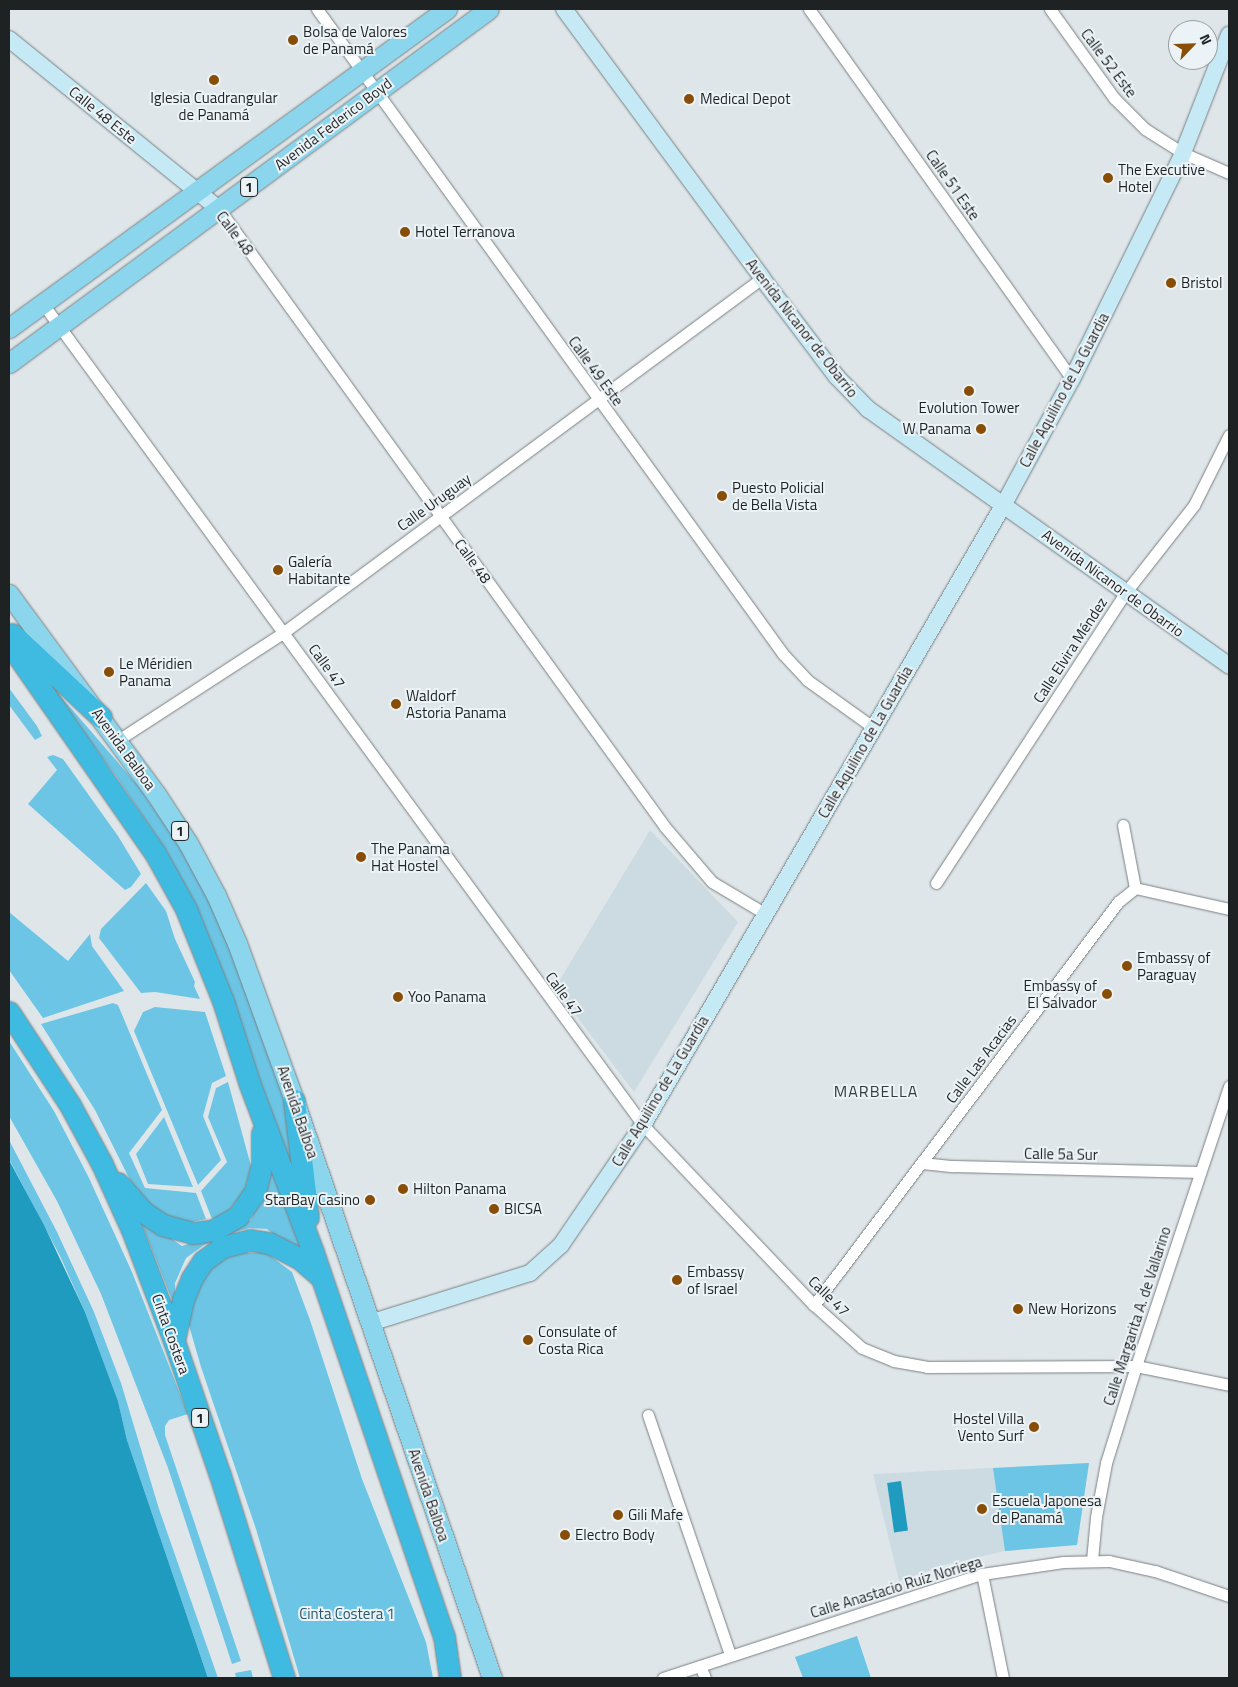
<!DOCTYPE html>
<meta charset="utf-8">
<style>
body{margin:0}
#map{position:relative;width:1238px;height:1687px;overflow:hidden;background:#dfe6e9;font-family:"Titillium Web",sans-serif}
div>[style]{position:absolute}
.built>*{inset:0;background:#ccdbe1}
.green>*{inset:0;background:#6cc5e4}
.water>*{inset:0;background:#1e9bbf;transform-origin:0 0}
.roads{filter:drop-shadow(0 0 1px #7a8083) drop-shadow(0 0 1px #7a8083)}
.street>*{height:11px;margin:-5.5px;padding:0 5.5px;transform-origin:5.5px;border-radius:5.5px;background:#fff}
.secondary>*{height:16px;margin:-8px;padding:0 8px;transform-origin:8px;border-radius:8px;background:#c5eaf6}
.primary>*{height:19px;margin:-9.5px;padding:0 9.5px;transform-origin:9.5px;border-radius:9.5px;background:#8cd6ed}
.highway>*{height:21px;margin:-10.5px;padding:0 10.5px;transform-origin:10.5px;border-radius:10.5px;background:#3fbae1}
.dots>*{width:14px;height:14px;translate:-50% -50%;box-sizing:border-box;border:2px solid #ecf3f6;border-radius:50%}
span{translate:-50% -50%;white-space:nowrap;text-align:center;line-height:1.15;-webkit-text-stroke:4px #ecf3f6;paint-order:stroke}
.shield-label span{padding:1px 4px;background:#ecf3f6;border:1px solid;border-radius:4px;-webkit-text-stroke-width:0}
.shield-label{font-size:14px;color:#1f2223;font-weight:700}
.poi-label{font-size:15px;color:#1f2223}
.left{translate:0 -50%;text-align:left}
.right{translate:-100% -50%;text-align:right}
.street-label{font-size:15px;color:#1f2223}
.park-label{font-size:15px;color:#295868}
.neighbourhood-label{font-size:16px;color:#373d3f;letter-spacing:1px}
.frame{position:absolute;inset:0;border:10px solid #1f2223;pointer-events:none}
.north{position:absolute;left:1168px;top:20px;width:50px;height:50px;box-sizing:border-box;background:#ecf3f6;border:1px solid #9a9fa2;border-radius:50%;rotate:66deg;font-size:14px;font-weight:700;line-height:20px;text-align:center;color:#1f2223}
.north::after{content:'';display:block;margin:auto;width:18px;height:22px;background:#884d06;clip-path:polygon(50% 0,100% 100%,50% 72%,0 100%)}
</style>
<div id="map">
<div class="built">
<div style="clip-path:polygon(650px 830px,738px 922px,634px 1092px,555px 988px)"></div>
<div style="clip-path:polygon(1089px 1463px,1077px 1545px,1005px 1551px,944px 1565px,899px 1581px,873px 1474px)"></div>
</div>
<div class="green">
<div style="clip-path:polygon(32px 663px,140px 788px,179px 846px,218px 916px,287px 1108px,304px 1213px,213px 949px,167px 852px,116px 776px)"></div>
<div style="clip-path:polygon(9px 688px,37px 726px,42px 736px,35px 740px,9px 705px)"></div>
<div style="clip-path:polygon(53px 755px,63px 759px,118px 836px,141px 874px,131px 887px,125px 890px,28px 804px,57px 770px,47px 757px)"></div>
<div style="clip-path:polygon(146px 883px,166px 911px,175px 939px,195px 982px,194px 986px,200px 999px,155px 992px,141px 993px,99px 938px,101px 929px)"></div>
<div style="clip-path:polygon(9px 912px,68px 961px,90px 934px,92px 946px,124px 991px,43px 1018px,9px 970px)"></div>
<div style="clip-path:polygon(113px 1003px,118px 1005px,162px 1110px,129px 1153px,145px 1188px,196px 1193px,206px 1219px,187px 1223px,171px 1220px,145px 1204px,130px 1180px,95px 1110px,41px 1024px)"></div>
<div style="clip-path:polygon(155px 1007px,205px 1012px,226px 1076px,212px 1083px,203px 1116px,221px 1160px,198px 1185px,134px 1031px,143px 1012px)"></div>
<div style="clip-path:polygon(9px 1041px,54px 1111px,88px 1176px,132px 1272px,188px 1414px,169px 1420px,165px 1426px,165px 1435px,241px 1661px,232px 1664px,168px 1468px,101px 1294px,57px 1201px,9px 1116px)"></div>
<div style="clip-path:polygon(228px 1082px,251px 1166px,245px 1190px,226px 1214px,212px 1219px,201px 1191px,227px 1162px,208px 1117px,216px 1088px)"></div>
<div style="clip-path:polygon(164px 1117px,193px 1187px,148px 1184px,136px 1154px)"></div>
<div style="clip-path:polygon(9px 1140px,57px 1232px,94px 1312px,121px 1383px,159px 1509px,218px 1678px,208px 1678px,127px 1440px,118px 1401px,85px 1312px,60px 1256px,9px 1159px)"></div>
<div style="clip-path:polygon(268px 1150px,312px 1265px,267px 1229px,249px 1228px,228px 1234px,204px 1245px,186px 1258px,175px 1283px,175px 1308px,139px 1216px,182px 1246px,213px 1236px,251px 1220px,261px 1194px)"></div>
<div style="clip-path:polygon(265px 1252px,292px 1272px,310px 1320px,362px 1479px,426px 1642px,433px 1678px,300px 1678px,256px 1529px,201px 1367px,188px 1322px,196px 1277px,226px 1254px)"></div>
<div style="clip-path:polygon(1089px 1463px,1077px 1545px,1005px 1551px,993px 1468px)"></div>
<div style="clip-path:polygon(857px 1636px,871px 1678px,803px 1678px,795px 1657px)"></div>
<div style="clip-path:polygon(251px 1670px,253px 1678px,236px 1678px,235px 1673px)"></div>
</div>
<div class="water">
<div style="clip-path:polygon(9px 1160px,44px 1225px,85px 1312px,118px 1401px,127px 1440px,208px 1678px,9px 1678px)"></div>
<div style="left:901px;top:1481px;width:50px;height:14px;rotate:82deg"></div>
</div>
<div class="roads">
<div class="street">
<div style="left:317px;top:9px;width:796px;rotate:54.15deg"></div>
<div style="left:783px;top:654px;width:35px;rotate:47deg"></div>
<div style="left:807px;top:680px;width:82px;rotate:35.6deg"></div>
<div style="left:809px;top:9px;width:454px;rotate:54.6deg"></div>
<div style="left:1050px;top:9px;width:110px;rotate:54.3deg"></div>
<div style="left:1114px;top:98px;width:44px;rotate:45deg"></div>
<div style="left:1145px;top:129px;width:45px;rotate:32.3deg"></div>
<div style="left:1183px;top:153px;width:50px;rotate:23.5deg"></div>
<div style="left:219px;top:209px;width:762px;rotate:54.18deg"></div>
<div style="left:665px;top:827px;width:72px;rotate:49.5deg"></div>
<div style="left:712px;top:882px;width:63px;rotate:30.7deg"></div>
<div style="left:43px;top:304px;width:1017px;rotate:53.84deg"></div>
<div style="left:643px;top:1125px;width:248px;rotate:46.5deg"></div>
<div style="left:814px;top:1305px;width:64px;rotate:41.9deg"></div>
<div style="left:862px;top:1348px;width:35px;rotate:22deg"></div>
<div style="left:894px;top:1361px;width:34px;rotate:10deg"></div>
<div style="left:927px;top:1367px;width:209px;rotate:-0.3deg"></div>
<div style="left:1136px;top:1366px;width:95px;rotate:11.5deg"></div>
<div style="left:118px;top:740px;width:198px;rotate:-33deg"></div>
<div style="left:284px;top:632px;width:595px;rotate:-36.52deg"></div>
<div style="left:1123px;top:825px;width:64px;rotate:79.2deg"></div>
<div style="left:936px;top:883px;width:346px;rotate:-56.9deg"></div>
<div style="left:1125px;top:593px;width:112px;rotate:-51.9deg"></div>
<div style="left:1194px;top:505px;width:78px;rotate:-63.4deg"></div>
<div style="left:922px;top:1163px;width:31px;rotate:6deg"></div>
<div style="left:953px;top:1166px;width:247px;rotate:1.4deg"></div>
<div style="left:814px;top:1305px;width:505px;rotate:-52.97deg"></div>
<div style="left:1118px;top:902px;width:22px;rotate:-39deg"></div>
<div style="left:1135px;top:888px;width:96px;rotate:12.6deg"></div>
<div style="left:648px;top:1415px;width:254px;rotate:71.1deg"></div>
<div style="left:1092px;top:1560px;width:43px;rotate:-84.7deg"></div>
<div style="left:1096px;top:1517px;width:55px;rotate:-79.5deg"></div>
<div style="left:1106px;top:1463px;width:102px;rotate:-72.8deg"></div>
<div style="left:1136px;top:1366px;width:295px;rotate:-71.6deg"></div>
<div style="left:982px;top:1574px;width:106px;rotate:78.6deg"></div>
<div style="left:700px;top:1666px;width:13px;rotate:67deg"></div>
<div style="left:663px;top:1678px;width:336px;rotate:-18.1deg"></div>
<div style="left:982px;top:1574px;width:82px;rotate:-8.4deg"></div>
<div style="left:1063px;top:1562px;width:46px;rotate:-1.2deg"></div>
<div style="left:1109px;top:1561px;width:47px;rotate:12.3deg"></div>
<div style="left:1155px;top:1571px;width:78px;rotate:18.7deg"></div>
</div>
<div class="secondary">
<div style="left:564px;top:9px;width:334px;rotate:53.6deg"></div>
<div style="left:762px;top:278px;width:124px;rotate:52.9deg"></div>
<div style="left:837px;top:377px;width:45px;rotate:45.9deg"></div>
<div style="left:868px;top:409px;width:443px;rotate:35.4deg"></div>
<div style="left:9px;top:39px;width:270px;rotate:39deg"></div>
<div style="left:370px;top:1323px;width:168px;rotate:-17.4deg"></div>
<div style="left:530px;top:1273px;width:42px;rotate:-42.1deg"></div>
<div style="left:561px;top:1245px;width:145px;rotate:-55.7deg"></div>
<div style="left:643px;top:1125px;width:718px;rotate:-59.83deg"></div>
<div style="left:1004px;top:504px;width:142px;rotate:-61.5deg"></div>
<div style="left:1072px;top:379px;width:252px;rotate:-63.8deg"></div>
<div style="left:1183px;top:153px;width:127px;rotate:-68.7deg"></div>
</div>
<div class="primary">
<div style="left:9px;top:328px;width:542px;rotate:-36.07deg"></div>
<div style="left:9px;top:363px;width:596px;rotate:-36.41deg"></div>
<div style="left:9px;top:594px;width:248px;rotate:53.7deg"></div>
<div style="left:156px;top:794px;width:59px;rotate:56.9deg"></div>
<div style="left:188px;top:843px;width:59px;rotate:61.7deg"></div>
<div style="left:216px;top:895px;width:52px;rotate:66.4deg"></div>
<div style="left:237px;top:943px;width:167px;rotate:70deg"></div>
<div style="left:294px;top:1100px;width:611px;rotate:71.09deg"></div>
</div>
<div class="highway">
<div style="left:12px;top:634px;width:122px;rotate:43deg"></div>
<div style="left:9px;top:643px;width:256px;rotate:55.2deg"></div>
<div style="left:155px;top:853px;width:64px;rotate:61deg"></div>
<div style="left:186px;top:909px;width:99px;rotate:68.1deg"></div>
<div style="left:223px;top:1001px;width:88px;rotate:72.2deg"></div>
<div style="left:250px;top:1085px;width:178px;rotate:69.3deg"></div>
<div style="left:313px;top:1252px;width:406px;rotate:71.2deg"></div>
<div style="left:444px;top:1636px;width:42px;rotate:81.9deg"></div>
<div style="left:9px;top:1012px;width:111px;rotate:56.7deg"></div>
<div style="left:70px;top:1105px;width:67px;rotate:61.5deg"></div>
<div style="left:102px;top:1164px;width:72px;rotate:65.6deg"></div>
<div style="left:132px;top:1230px;width:119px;rotate:69.3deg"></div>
<div style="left:174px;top:1341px;width:142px;rotate:71.1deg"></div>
<div style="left:220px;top:1475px;width:213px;rotate:72.5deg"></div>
<div style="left:294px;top:1100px;width:118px;rotate:83.2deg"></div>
<div style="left:118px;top:1183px;width:37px;rotate:49deg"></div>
<div style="left:142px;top:1211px;width:25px;rotate:34deg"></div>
<div style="left:163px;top:1225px;width:31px;rotate:15deg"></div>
<div style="left:193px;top:1233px;width:21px;rotate:-8deg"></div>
<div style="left:214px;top:1230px;width:28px;rotate:-30deg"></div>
<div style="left:238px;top:1216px;width:29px;rotate:-55deg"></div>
<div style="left:255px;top:1192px;width:29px;rotate:-76deg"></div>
<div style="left:262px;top:1164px;width:31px;rotate:-90deg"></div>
<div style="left:174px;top:1341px;width:42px;rotate:-77.6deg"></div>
<div style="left:183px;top:1300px;width:24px;rotate:-68deg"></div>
<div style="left:192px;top:1278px;width:20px;rotate:-57deg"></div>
<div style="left:203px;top:1261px;width:24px;rotate:-36deg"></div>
<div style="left:222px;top:1247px;width:29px;rotate:-14deg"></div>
<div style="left:250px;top:1240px;width:19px;rotate:9deg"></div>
<div style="left:269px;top:1243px;width:34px;rotate:27deg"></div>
<div style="left:299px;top:1258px;width:28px;rotate:41deg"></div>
</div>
</div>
<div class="dots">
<div style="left:293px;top:40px;background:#884d06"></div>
<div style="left:214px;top:80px;background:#884d06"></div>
<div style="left:689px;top:99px;background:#884d06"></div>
<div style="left:1108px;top:178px;background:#884d06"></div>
<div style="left:405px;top:232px;background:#884d06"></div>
<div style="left:1171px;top:283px;background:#884d06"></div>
<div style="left:969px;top:391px;background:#884d06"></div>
<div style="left:981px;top:429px;background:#884d06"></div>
<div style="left:722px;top:496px;background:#884d06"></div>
<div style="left:278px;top:570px;background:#884d06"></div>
<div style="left:109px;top:672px;background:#884d06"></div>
<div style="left:396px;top:704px;background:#884d06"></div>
<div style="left:361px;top:857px;background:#884d06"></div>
<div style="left:1127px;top:966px;background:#884d06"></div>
<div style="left:1107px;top:994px;background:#884d06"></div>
<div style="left:398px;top:997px;background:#884d06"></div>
<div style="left:403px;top:1189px;background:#884d06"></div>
<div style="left:370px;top:1200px;background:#884d06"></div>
<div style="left:494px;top:1209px;background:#884d06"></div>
<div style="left:677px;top:1280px;background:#884d06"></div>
<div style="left:1018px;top:1309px;background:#884d06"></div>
<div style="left:528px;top:1340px;background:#884d06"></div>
<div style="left:1034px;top:1427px;background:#884d06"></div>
<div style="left:982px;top:1509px;background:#884d06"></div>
<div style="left:618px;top:1515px;background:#884d06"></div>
<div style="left:565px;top:1535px;background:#884d06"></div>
</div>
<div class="shield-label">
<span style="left:249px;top:187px">1</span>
<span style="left:180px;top:831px">1</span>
<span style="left:200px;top:1418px">1</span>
</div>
<div class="poi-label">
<span class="left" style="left:303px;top:40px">Bolsa de Valores<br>de Panamá</span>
<span style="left:214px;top:106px">Iglesia Cuadrangular<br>de Panamá</span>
<span class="left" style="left:700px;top:99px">Medical Depot</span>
<span class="left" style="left:1118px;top:178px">The Executive<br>Hotel</span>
<span class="left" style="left:415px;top:232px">Hotel Terranova</span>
<span class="left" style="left:1181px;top:283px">Bristol</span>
<span style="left:969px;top:408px">Evolution Tower</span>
<span class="right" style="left:971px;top:429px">W Panama</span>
<span class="left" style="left:732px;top:496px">Puesto Policial<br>de Bella Vista</span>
<span class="left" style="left:288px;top:570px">Galería<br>Habitante</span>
<span class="left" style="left:119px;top:672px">Le Méridien<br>Panama</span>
<span class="left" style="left:406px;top:704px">Waldorf<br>Astoria Panama</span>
<span class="left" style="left:371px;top:857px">The Panama<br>Hat Hostel</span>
<span class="left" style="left:1137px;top:966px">Embassy of<br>Paraguay</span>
<span class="right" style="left:1097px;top:994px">Embassy of<br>El Salvador</span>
<span class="left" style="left:408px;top:997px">Yoo Panama</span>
<span class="left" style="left:413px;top:1189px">Hilton Panama</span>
<span class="right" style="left:360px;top:1200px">StarBay Casino</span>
<span class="left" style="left:504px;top:1209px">BICSA</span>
<span class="left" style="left:687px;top:1280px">Embassy<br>of Israel</span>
<span class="left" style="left:1028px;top:1309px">New Horizons</span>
<span class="left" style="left:538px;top:1340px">Consulate of<br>Costa Rica</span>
<span class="right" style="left:1024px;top:1427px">Hostel Villa<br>Vento Surf</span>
<span class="left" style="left:992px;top:1509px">Escuela Japonesa<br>de Panamá</span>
<span class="left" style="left:628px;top:1515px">Gili Mafe</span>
<span class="left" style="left:575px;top:1535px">Electro Body</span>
</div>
<div class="street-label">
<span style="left:1109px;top:63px;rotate:53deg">Calle 52 Este</span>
<span style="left:103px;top:115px;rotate:39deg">Calle 48 Este</span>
<span style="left:333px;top:124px;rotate:-37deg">Avenida Federico Boyd</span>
<span style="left:953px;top:185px;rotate:55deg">Calle 51 Este</span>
<span style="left:235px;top:233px;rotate:53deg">Calle 48</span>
<span style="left:802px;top:328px;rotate:52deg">Avenida Nicanor de Obarrio</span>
<span style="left:596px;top:371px;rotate:54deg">Calle 49 Este</span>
<span style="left:1064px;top:390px;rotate:-62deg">Calle Aquilino de La Guardia</span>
<span style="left:434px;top:502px;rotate:-36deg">Calle Uruguay</span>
<span style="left:473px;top:561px;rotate:54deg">Calle 48</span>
<span style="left:1113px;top:583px;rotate:36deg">Avenida Nicanor de Obarrio</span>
<span style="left:1070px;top:650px;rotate:-57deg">Calle Elvira Méndez</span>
<span style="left:327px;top:666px;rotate:54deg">Calle 47</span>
<span style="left:865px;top:742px;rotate:-60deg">Calle Aquilino de La Guardia</span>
<span style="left:124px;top:749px;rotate:54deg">Avenida Balboa</span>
<span style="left:564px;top:994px;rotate:54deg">Calle 47</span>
<span style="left:981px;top:1059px;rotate:-53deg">Calle Las Acacias</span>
<span style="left:660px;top:1091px;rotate:-59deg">Calle Aquilino de La Guardia</span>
<span style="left:298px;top:1112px;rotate:71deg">Avenida Balboa</span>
<span style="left:1061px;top:1154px;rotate:1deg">Calle 5a Sur</span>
<span style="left:829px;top:1296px;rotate:44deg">Calle 47</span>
<span style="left:1137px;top:1316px;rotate:-72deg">Calle Margarita A. de Vallarino</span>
<span style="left:171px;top:1334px;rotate:70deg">Cinta Costera</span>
<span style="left:429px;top:1495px;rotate:71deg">Avenida Balboa</span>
<span style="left:896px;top:1587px;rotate:-17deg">Calle Anastacio Ruiz Noriega</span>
</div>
<div class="park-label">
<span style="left:347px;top:1614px">Cinta Costera 1</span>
</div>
<div class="neighbourhood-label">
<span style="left:876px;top:1091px">MARBELLA</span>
</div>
<div class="frame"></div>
<div class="north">N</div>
</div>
